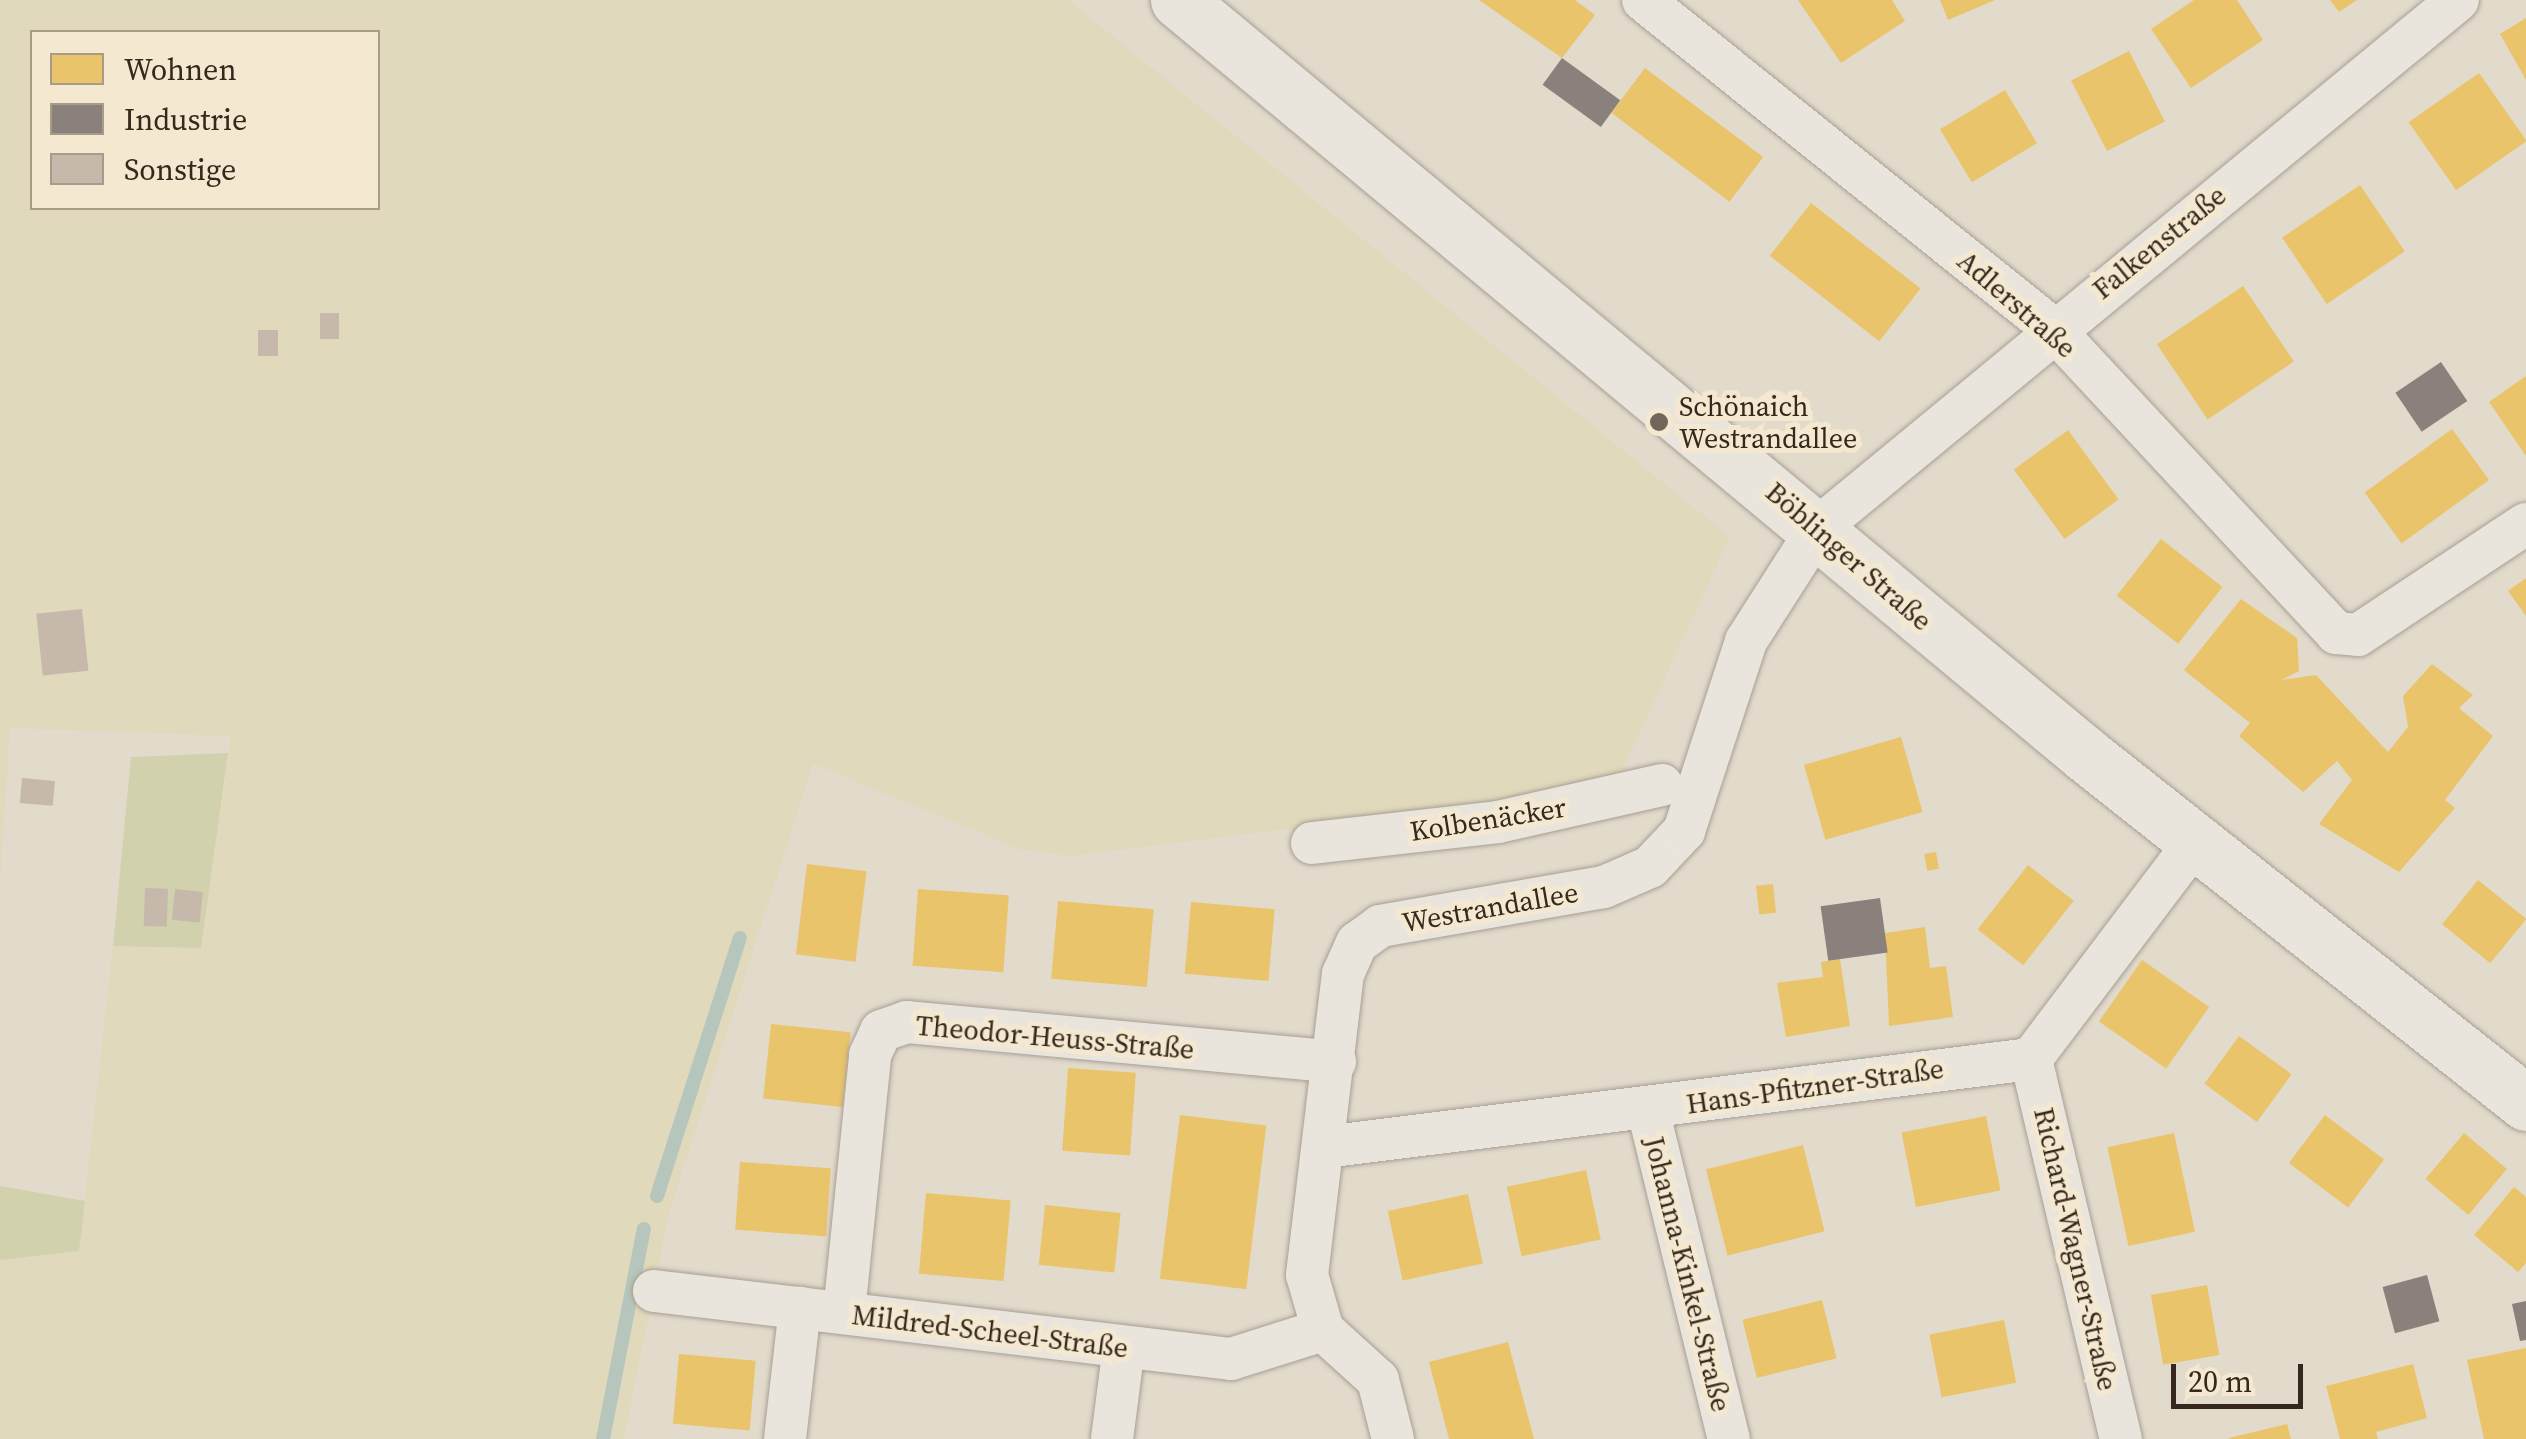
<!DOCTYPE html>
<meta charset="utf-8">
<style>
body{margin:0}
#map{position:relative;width:2526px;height:1439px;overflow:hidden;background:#e2dacb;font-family:"Source Serif 4",serif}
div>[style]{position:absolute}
.farmland>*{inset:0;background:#e1d9bc}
.green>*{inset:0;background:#d2d1ad}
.homes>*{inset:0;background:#e9c46a;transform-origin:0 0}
.industry>*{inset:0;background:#8a817c;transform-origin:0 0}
.stream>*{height:14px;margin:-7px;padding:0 7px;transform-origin:7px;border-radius:7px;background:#b6c6bc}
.building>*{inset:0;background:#c6b9ac;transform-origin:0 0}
.roads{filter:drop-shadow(0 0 2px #a79f94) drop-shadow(0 0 2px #a79f94)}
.street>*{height:42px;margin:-21px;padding:0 21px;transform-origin:21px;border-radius:21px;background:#eae5dc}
.secondary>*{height:55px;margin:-27.5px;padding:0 27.5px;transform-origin:27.5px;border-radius:27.5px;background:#eae5dc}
.dots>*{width:28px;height:28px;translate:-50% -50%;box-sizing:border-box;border:5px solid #f4e9d0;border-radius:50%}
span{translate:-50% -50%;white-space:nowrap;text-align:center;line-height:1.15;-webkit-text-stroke:10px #f4e9d0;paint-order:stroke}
.street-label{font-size:28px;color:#35281d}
.poi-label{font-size:28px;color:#35281d}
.left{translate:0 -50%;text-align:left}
.legend{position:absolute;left:30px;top:30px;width:350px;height:180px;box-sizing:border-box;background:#f4e9d0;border:2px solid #a89c88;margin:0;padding:12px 18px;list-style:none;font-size:30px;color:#35281d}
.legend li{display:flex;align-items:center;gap:20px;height:50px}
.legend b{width:50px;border:2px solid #a89c88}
.scale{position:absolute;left:2171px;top:1364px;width:132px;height:45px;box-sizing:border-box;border:5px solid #35281d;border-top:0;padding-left:12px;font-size:30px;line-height:35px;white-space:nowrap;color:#35281d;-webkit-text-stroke:8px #f4e9d0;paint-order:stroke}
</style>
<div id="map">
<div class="farmland">
<div style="clip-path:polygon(evenodd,0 0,1068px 0,1730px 537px,1614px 789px,1069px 856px,1019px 849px,813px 764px,669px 1213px,624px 1439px,0 1439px,0 1260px,79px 1251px,113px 946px,201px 947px,231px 736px,10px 728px,0 883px,0 0,32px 32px,378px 32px,378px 208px,32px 208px,32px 32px)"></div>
</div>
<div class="green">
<div style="clip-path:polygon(228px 753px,201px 948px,113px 946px,131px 757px)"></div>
<div style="clip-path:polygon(0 1186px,85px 1201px,79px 1251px,0 1260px)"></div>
</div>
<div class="homes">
<div style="clip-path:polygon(1479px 0,1575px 0,1595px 15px,1562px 58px)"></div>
<div style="clip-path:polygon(1798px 0,1892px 0,1905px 21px,1841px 63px)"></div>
<div style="clip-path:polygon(1940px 0,1995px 0,1948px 20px)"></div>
<div style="clip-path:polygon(2194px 0,2237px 0,2263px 40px,2191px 88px,2151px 29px)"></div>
<div style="clip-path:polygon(2330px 0,2357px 0,2339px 12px)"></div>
<div style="clip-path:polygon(2526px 18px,2526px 80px,2500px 34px)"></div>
<div style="left:2129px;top:51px;width:79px;height:65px;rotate:63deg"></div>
<div style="left:1645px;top:68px;width:148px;height:56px;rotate:37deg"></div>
<div style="left:2479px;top:73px;width:83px;height:86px;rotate:55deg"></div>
<div style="left:2005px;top:90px;width:62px;height:76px;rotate:59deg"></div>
<div style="left:2360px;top:185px;width:80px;height:94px;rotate:56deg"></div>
<div style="left:1811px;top:203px;width:139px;height:67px;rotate:38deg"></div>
<div style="left:2243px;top:286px;width:91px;height:104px;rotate:56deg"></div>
<div style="clip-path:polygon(2526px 376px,2526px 456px,2489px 402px)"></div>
<div style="left:2452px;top:429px;width:63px;height:108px;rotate:54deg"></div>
<div style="left:2068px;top:430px;width:86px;height:67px;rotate:54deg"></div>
<div style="left:2161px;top:539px;width:78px;height:72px;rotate:38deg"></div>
<div style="clip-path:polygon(2526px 578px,2526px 616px,2508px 591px)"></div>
<div style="clip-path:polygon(2241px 599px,2297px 638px,2299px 671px,2281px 680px,2316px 675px,2388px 752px,2408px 727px,2403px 696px,2432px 664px,2473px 695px,2459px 708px,2493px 736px,2445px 800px,2455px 808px,2399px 872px,2319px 824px,2352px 780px,2337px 761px,2303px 792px,2239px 736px,2250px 723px,2184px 670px)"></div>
<div style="left:1901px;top:737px;width:78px;height:101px;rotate:74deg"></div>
<div style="left:1936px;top:852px;width:17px;height:12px;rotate:80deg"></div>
<div style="left:807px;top:864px;width:60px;height:91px;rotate:7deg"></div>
<div style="left:2028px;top:865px;width:58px;height:82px;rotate:38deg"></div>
<div style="left:2478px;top:880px;width:62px;height:57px;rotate:39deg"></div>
<div style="left:1773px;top:884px;width:29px;height:17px;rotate:84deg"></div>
<div style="left:918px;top:889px;width:91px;height:77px;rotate:4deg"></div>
<div style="left:1058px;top:901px;width:96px;height:78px;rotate:5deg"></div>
<div style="left:1191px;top:902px;width:84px;height:72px;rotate:5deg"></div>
<div style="clip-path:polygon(1925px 927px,1930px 968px,1946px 966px,1953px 1017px,1889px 1026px,1885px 933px)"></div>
<div style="clip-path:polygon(1840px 959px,1850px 1026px,1786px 1037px,1777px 983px,1823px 977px,1821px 962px)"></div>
<div style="left:2142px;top:960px;width:82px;height:75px;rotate:35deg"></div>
<div style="left:771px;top:1024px;width:80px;height:75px;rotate:6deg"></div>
<div style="left:2239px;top:1036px;width:65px;height:59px;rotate:36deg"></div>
<div style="left:1068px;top:1068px;width:68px;height:83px;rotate:4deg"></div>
<div style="left:1180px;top:1115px;width:87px;height:165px;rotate:7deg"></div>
<div style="left:2325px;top:1115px;width:74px;height:60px;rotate:37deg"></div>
<div style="left:1986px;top:1116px;width:76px;height:86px;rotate:79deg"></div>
<div style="left:2174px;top:1133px;width:101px;height:68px;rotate:78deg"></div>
<div style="left:2464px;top:1133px;width:56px;height:60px;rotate:40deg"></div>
<div style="left:1803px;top:1145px;width:89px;height:100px;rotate:76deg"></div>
<div style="left:740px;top:1162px;width:91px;height:68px;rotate:4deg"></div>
<div style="left:1586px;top:1170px;width:71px;height:81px;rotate:78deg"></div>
<div style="clip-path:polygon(2514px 1187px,2526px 1197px,2526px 1263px,2518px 1272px,2474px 1235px)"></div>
<div style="left:926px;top:1193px;width:85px;height:81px;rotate:5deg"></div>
<div style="left:1468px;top:1194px;width:71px;height:82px;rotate:78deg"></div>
<div style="left:1045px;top:1205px;width:76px;height:60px;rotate:6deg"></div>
<div style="left:2207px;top:1285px;width:71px;height:57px;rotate:80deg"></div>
<div style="left:1822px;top:1300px;width:60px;height:82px;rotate:76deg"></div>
<div style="left:2004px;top:1320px;width:64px;height:76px;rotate:79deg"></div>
<div style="clip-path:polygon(1508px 1342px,1534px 1439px,1449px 1439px,1429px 1362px)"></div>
<div style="clip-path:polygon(2526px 1348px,2526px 1439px,2484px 1439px,2467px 1360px)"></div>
<div style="left:679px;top:1354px;width:77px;height:70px;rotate:5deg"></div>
<div style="clip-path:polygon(2413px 1364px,2427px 1418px,2376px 1432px,2378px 1439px,2340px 1439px,2326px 1386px)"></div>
<div style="clip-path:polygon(2287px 1424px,2291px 1439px,2229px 1439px,2229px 1438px)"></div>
</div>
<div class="industry">
<div style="left:1562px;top:58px;width:72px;height:33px;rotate:36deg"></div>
<div style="left:2441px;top:362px;width:47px;height:55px;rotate:56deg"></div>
<div style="left:1880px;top:898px;width:55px;height:60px;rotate:82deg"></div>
<div style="left:2427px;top:1275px;width:48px;height:46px;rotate:75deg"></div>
<div style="clip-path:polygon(2526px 1301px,2526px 1340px,2520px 1341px,2512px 1304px)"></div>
</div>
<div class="stream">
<div style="left:657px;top:1196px;width:271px;rotate:-72.2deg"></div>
<div style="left:603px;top:1439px;width:214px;rotate:-79deg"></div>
</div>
<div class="building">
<div style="left:320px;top:313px;width:19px;height:26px"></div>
<div style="left:258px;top:330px;width:20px;height:26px"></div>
<div style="left:82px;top:609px;width:62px;height:46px;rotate:84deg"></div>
<div style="left:22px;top:778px;width:33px;height:25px;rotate:5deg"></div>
<div style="left:145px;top:888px;width:23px;height:38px;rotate:2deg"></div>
<div style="left:175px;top:889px;width:28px;height:31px;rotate:6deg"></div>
</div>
<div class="roads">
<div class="street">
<div style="left:1643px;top:0;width:524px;rotate:38.73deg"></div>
<div style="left:2052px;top:328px;width:417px;rotate:47deg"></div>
<div style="left:2336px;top:633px;width:22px;rotate:5deg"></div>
<div style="left:2358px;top:635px;width:201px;rotate:-33.5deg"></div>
<div style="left:1312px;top:843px;width:187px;rotate:-6.4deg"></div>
<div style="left:1498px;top:822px;width:168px;rotate:-12.7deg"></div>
<div style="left:2031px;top:1059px;width:391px;rotate:76.7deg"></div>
<div style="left:1648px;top:1110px;width:339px;rotate:76.2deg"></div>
<div style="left:1325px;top:1147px;width:711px;rotate:-7.11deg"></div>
<div style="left:2031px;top:1059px;width:277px;rotate:-52.9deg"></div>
<div style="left:654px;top:1291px;width:581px;rotate:6.72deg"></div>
<div style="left:1231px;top:1359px;width:96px;rotate:-17.5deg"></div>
<div style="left:844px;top:1313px;width:259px;rotate:-84.2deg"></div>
<div style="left:870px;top:1055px;width:26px;rotate:-65deg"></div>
<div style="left:881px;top:1031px;width:28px;rotate:-19deg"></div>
<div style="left:907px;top:1022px;width:430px;rotate:5.3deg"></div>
<div style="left:785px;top:1439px;width:132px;rotate:-83.5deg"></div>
<div style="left:1112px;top:1439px;width:93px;rotate:-82.6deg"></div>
<div style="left:1393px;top:1439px;width:61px;rotate:-104.3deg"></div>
<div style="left:1378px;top:1380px;width:74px;rotate:-137.7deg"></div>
<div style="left:1323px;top:1330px;width:57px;rotate:-106.2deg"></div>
<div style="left:1307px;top:1275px;width:303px;rotate:-83.2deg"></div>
<div style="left:1343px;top:974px;width:34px;rotate:-66deg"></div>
<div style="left:1357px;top:943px;width:29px;rotate:-36deg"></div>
<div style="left:1380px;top:926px;width:227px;rotate:-9.9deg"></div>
<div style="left:1604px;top:887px;width:50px;rotate:-23.5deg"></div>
<div style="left:1650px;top:867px;width:50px;rotate:-46.6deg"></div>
<div style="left:1684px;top:831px;width:200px;rotate:-71.9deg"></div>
<div style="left:1746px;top:641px;width:135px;rotate:-57.4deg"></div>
<div style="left:1819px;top:527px;width:828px;rotate:-39.51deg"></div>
</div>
<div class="secondary">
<div style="left:1178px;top:0;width:1181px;rotate:39.74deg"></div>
<div style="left:2086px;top:755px;width:561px;rotate:38.34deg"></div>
</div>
</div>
<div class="dots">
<div style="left:1659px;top:422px;background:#72665a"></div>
</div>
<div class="street-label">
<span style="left:2159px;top:242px;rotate:-39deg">Falkenstraße</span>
<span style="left:2017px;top:304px;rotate:41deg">Adlerstraße</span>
<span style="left:1849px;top:556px;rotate:41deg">Böblinger Straße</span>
<span style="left:1488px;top:819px;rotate:-9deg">Kolbenäcker</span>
<span style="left:1490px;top:907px;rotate:-10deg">Westrandallee</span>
<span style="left:1055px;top:1037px;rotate:5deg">Theodor-Heuss-Straße</span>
<span style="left:1815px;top:1086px;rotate:-8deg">Hans-Pfitzner-Straße</span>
<span style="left:2076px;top:1249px;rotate:77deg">Richard-Wagner-Straße</span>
<span style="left:1688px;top:1274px;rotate:76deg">Johanna-Kinkel-Straße</span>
<span style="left:990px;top:1331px;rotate:7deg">Mildred-Scheel-Straße</span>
</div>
<div class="poi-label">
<span class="left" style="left:1679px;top:422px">Schönaich<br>Westrandallee</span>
</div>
<ul class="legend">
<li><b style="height:28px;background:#e9c46a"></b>Wohnen</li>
<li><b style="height:28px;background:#8a817c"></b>Industrie</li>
<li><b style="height:28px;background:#c6b9ac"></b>Sonstige</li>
</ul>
<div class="scale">20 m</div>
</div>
